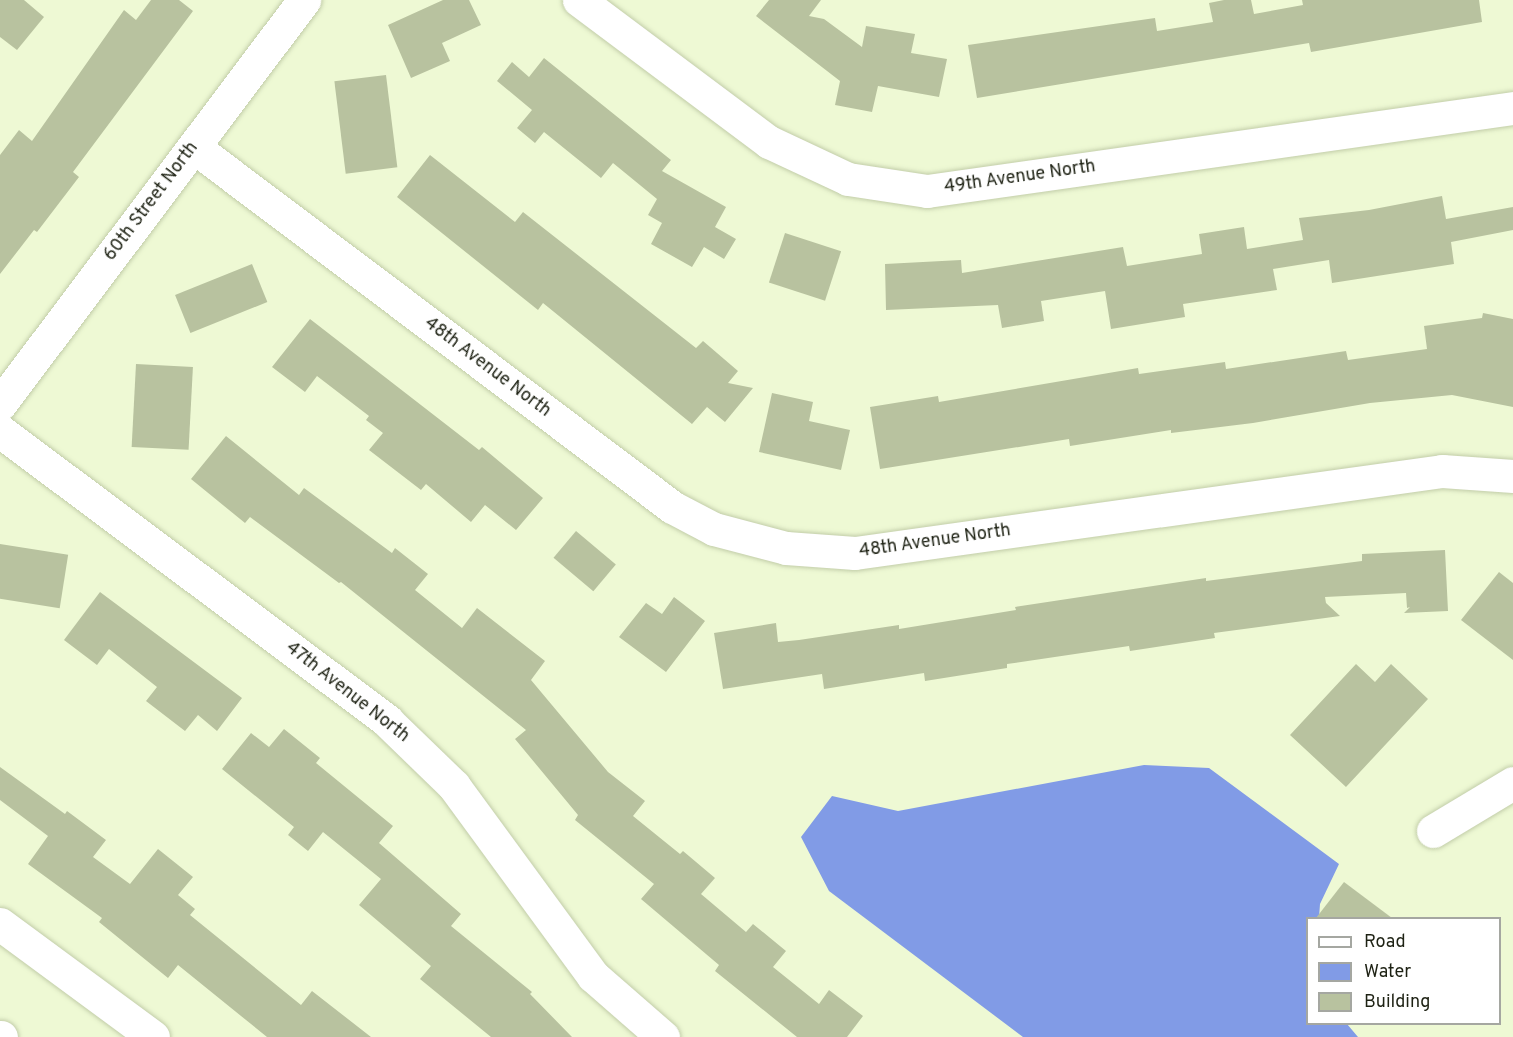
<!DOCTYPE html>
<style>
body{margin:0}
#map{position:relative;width:1513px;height:1037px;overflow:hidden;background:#eef9d4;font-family:Overpass,sans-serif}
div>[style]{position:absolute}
.water>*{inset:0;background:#819be6}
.building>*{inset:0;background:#b8c29f;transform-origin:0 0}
.roads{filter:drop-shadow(0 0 2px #c2cda9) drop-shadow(0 0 2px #c2cda9)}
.minor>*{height:33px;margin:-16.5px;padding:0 16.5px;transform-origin:16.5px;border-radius:16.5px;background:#fff}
span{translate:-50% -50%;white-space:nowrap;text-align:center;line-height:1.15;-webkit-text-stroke:6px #fff;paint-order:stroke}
.street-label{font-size:18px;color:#1e2214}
.legend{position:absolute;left:1306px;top:917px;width:195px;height:108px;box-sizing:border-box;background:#fff;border:2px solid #a5a7a1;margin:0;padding:8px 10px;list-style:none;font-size:18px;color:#1e2214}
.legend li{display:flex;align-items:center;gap:12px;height:30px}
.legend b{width:30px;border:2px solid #a5a7a1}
</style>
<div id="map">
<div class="water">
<div style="clip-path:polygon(1144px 765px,1209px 768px,1339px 864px,1320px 904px,1319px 918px,1308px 918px,1308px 1024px,1347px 1024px,1358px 1037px,1023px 1037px,829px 891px,801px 837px,832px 796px,898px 811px)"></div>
</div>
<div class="building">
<div style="clip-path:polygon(0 0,24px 0,44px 17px,17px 50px,0 37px)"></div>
<div style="clip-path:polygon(151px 0,179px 0,193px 11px,73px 172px,79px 177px,37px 232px,34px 230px,0 274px,0 155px,19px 130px,32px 141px,124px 10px,136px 20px)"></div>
<div style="clip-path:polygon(443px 0,469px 0,481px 25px,442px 43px,450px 61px,411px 78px,388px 25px)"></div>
<div style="clip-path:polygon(769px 0,821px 0,809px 16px,824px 19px,862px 47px,866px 26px,915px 34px,911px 53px,947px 59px,939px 97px,878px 86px,872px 112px,835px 105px,840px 81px,756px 16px)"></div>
<div style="clip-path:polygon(1224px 0,1251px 0,1254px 14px,1303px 5px,1302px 0,1479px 0,1482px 22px,1311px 52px,1309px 43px,977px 98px,968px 45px,1155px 18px,1157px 31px,1213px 22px,1209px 3px)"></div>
<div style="clip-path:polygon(544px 58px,671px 160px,662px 171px,726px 207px,715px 227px,736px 239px,724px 259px,704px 247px,692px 267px,651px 244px,662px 223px,648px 215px,657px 199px,613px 163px,601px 178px,544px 132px,535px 143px,517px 128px,532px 110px,497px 81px,512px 62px,529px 77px)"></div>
<div style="left:386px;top:75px;width:93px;height:52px;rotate:83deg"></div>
<div style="clip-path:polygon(430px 155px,515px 222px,523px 212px,696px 348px,703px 341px,738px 371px,728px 383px,753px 388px,725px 422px,707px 407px,692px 424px,543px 303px,538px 310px,397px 197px)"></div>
<div style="clip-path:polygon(1442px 196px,1446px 219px,1513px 207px,1513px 230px,1451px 242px,1454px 264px,1332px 283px,1329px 260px,1273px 269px,1277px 290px,1183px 304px,1185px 317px,1111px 329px,1105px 291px,1041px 301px,1044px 321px,1002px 328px,998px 305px,886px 310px,885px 264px,961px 260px,962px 273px,1123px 247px,1127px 266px,1202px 254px,1199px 234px,1244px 227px,1247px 249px,1303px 240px,1299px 218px,1369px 210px)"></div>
<div style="left:785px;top:233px;width:59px;height:52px;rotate:18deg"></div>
<div style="left:252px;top:264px;width:41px;height:83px;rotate:68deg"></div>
<div style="clip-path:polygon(1483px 313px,1513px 319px,1513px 407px,1452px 395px,1370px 403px,1253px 423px,1171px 433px,1171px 430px,1070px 446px,1069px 439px,880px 469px,870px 407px,938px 396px,939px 402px,1138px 368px,1139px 374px,1225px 362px,1226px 369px,1346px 351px,1348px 360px,1427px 349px,1424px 326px,1482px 318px)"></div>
<div style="clip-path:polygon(310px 319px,479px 450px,482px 447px,543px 498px,516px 530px,485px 505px,471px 522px,426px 484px,421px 490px,369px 450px,383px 433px,366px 420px,369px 416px,317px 376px,305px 392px,272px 367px)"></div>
<div style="left:136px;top:364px;width:57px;height:83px;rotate:3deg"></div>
<div style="clip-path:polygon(772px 393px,813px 402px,809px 421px,850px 430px,841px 470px,759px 452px)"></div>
<div style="clip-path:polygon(226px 436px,299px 495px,304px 488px,392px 553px,395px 548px,428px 574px,415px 590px,462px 628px,477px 608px,545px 661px,531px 680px,608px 772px,645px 801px,633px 816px,680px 854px,683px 851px,715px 878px,701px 894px,746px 932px,753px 924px,786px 951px,773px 967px,819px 1004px,829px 990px,863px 1016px,847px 1037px,797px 1037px,715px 971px,719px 965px,641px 899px,654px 884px,575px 820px,578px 815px,515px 739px,526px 730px,341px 582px,339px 583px,250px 517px,245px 523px,191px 479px)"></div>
<div style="left:576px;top:531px;width:52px;height:35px;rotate:40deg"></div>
<div style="left:0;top:544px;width:69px;height:54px;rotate:9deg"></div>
<div style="clip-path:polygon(1445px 550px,1448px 611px,1404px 613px,1410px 607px,1407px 608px,1406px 593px,1325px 597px,1326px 603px,1340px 616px,1214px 633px,1215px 638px,1130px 651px,1129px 646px,1007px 664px,1007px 668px,925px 681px,924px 673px,824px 689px,822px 674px,723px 689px,714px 633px,776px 623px,778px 642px,799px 640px,899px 625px,899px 629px,1016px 610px,1015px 607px,1206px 578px,1206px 581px,1362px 561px,1362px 554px)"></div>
<div style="clip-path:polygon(1499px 572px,1513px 583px,1513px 660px,1461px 620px)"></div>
<div style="clip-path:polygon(100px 592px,242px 698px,217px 731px,198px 715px,185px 731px,146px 701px,157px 687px,109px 649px,97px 665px,64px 640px)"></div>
<div style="clip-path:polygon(674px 597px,705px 621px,666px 672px,619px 637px,646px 603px,662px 614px)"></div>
<div style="clip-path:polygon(1356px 664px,1375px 682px,1391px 664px,1428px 699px,1346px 787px,1290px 735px)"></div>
<div style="clip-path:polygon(284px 729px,320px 758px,316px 763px,393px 826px,379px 843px,461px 914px,451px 926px,532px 992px,530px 994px,572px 1037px,491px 1037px,420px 979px,431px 966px,359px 905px,381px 879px,323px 832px,308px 851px,288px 835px,294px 827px,222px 769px,251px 733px,269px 747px)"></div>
<div style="clip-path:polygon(0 767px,65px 814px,67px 811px,106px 840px,93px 857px,130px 884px,158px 849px,193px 877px,178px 895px,195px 909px,190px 915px,301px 1005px,312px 991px,371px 1037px,267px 1037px,178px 965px,168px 978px,99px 922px,102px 918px,28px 864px,48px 836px,0 800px)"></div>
<div style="clip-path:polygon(1344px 882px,1392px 918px,1316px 918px)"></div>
</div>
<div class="roads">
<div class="minor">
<div style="left:579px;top:0;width:237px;rotate:36.8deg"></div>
<div style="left:769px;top:142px;width:87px;rotate:25.1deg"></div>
<div style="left:848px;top:179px;width:80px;rotate:8.6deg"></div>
<div style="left:927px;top:191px;width:592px;rotate:-8.06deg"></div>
<div style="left:194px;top:147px;width:598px;rotate:36.98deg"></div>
<div style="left:672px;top:507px;width:47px;rotate:27.6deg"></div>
<div style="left:714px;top:529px;width:74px;rotate:14.8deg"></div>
<div style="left:786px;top:548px;width:69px;rotate:4.1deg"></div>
<div style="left:855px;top:553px;width:593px;rotate:-7.95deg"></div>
<div style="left:1442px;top:471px;width:71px;rotate:4deg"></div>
<div style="left:0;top:404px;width:506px;rotate:-53.04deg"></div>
<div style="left:0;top:431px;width:484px;rotate:36.8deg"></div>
<div style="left:387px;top:721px;width:93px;rotate:44.1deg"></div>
<div style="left:454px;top:786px;width:235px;rotate:53.8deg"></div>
<div style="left:593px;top:976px;width:93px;rotate:41.1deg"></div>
<div style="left:1433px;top:831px;width:93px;rotate:-31deg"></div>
<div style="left:0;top:924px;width:190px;rotate:36.4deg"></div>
<div style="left:0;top:1037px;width:1px"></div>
</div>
</div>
<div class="street-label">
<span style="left:1020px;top:178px;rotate:-8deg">49th Avenue North</span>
<span style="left:152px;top:202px;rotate:-53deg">60th Street North</span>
<span style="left:487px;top:368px;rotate:37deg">48th Avenue North</span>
<span style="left:935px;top:542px;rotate:-8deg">48th Avenue North</span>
<span style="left:347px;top:693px;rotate:38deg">47th Avenue North</span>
</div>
<ul class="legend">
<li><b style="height:8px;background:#fff"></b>Road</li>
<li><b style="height:16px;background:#819be6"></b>Water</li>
<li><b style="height:16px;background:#b8c29f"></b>Building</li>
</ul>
</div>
